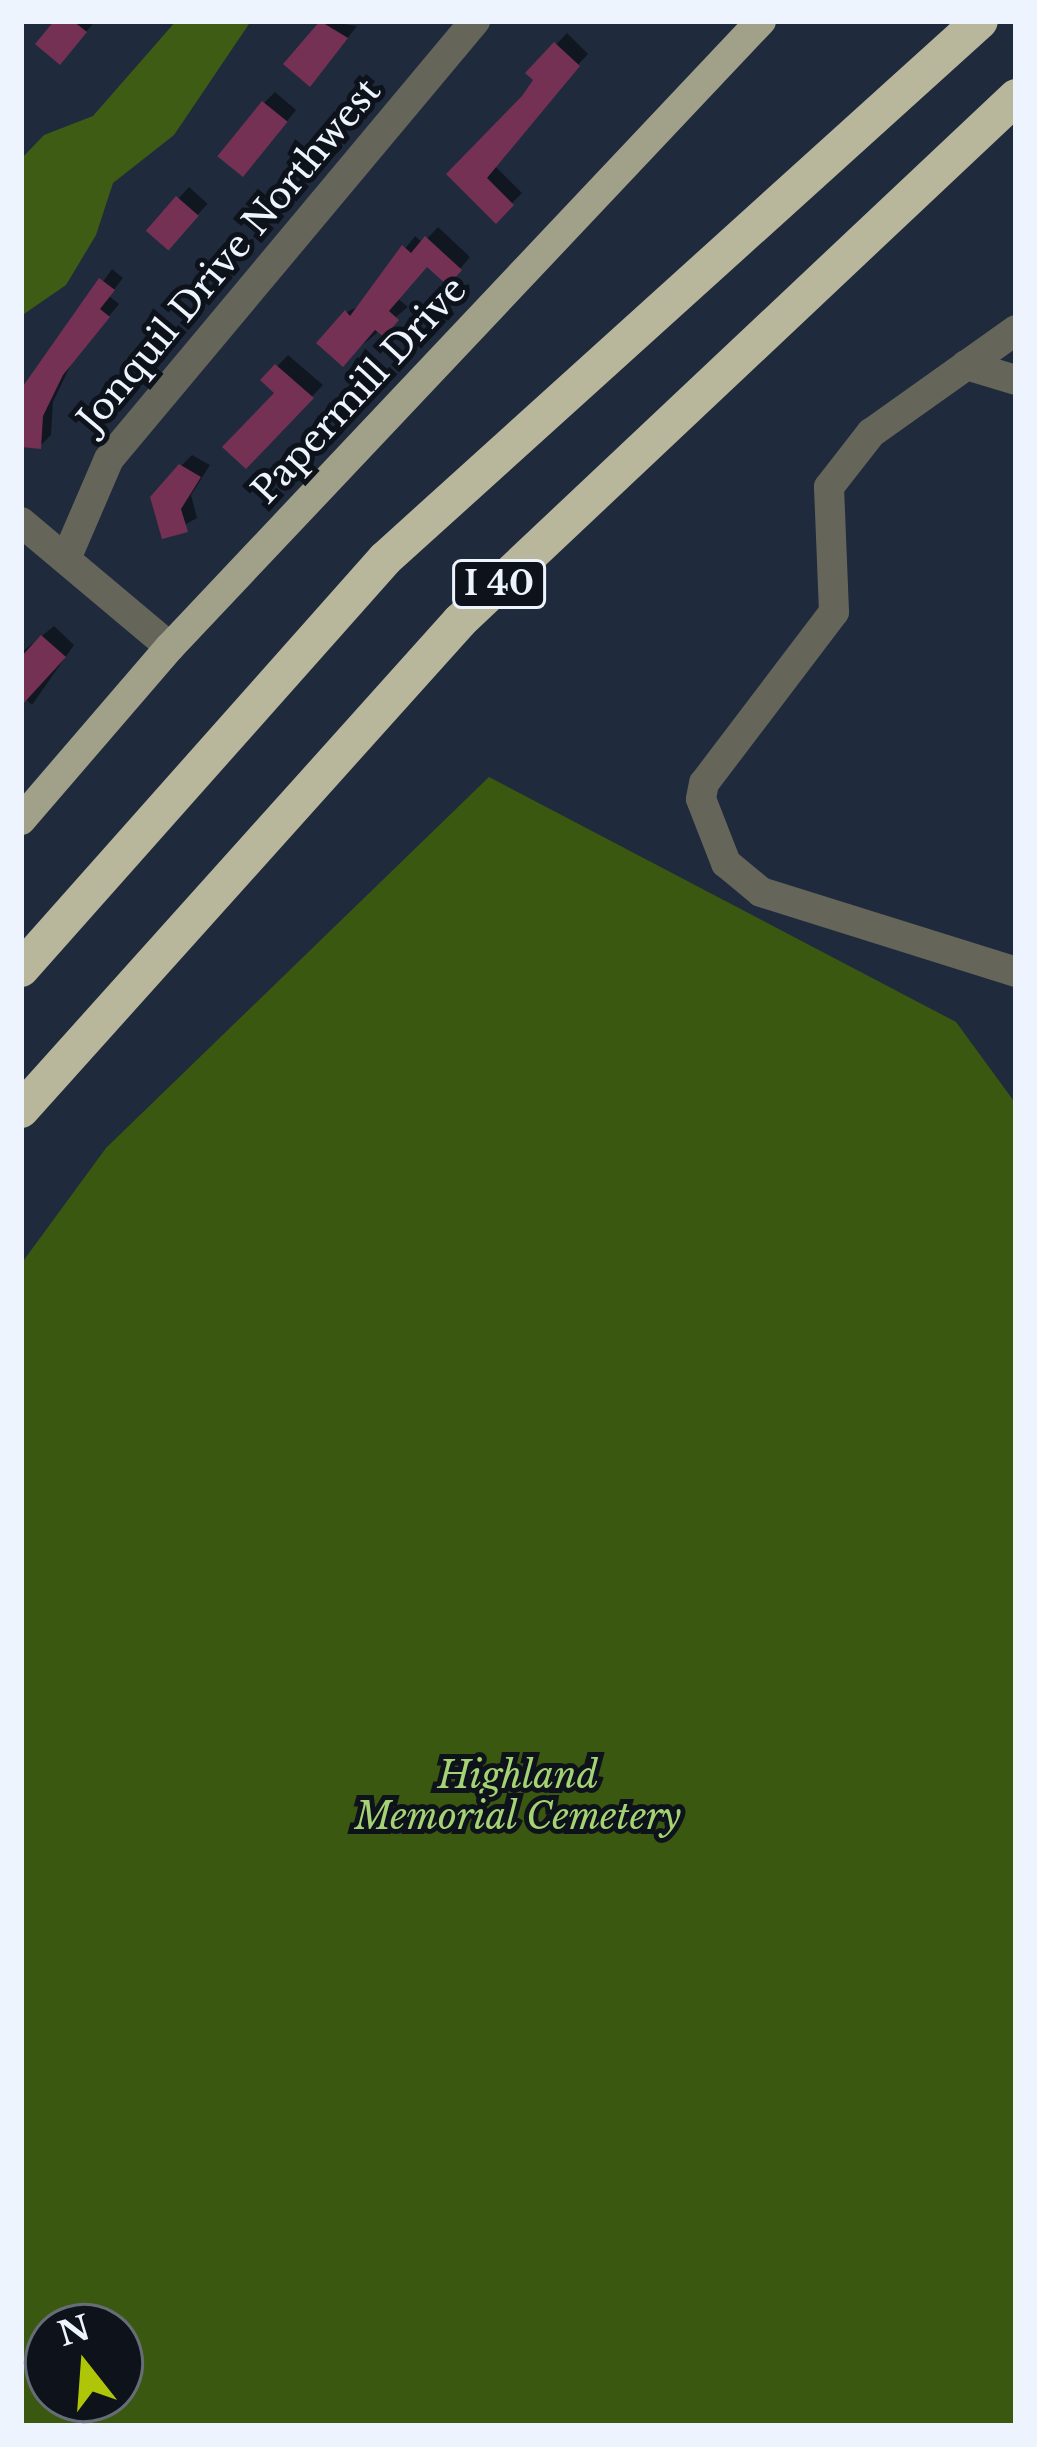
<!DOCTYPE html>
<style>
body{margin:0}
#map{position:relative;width:1037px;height:2447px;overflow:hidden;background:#1f2b3d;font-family:"Libre Baskerville",serif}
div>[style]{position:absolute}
.green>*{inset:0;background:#3b5811}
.forest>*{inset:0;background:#3e5c14}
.shadow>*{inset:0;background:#0007;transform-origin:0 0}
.building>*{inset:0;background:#743154;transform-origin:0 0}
.minor>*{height:30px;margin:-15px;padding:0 15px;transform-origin:15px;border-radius:15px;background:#66655a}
.major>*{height:30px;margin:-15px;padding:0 15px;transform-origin:15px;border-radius:15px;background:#a1a089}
.highway>*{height:36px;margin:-18px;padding:0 18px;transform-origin:18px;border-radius:18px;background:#b8b79b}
span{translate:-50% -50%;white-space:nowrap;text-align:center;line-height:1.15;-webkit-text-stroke:10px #0e131b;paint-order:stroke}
.shield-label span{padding:3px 9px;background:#0e131b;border:3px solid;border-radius:9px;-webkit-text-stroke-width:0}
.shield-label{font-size:33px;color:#edf4fe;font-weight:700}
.street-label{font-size:36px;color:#edf4fe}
.park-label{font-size:36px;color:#a5d373;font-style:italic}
.frame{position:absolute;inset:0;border:24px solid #edf4fe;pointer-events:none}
.north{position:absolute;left:24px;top:2303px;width:120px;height:120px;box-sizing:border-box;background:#0e131b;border:3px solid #676d76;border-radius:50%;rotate:343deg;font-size:33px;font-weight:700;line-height:48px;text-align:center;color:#edf4fe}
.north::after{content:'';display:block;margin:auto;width:42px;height:54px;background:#afc507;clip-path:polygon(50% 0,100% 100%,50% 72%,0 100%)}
</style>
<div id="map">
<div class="green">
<div style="clip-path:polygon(evenodd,489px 777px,956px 1022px,1016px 1104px,1016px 2426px,21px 2426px,21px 1264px,106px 1148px,489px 777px,48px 2327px,120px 2327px,120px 2399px,48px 2399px,48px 2327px)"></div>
</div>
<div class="forest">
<div style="clip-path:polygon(176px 21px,251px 21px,174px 135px,113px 183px,96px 235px,66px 285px,21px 316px,21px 159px,44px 135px,93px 116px)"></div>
</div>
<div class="shadow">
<div style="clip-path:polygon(58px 21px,95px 21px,71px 50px)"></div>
<div style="clip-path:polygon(323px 21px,357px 26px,321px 72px,287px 63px)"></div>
<div style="clip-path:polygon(567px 33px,588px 54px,523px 123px,495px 166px,522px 193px,496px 219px,451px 174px,525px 98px,537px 80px,529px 73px)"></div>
<div style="clip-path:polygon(275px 92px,296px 110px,254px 162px,264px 103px)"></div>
<div style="left:189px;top:187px;width:25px;height:58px;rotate:42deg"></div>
<div style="clip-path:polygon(438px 227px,470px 257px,459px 270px,427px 263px,397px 298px,408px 307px,354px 352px,347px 312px,361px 305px,415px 236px,423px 243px)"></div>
<div style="clip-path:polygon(112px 269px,123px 278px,109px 296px,119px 304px,73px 360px,53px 402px,51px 435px,40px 446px,21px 444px,21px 397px)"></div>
<div style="clip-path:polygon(288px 355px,323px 385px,246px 465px,278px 393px,264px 380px)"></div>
<div style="clip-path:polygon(192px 455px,210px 465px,191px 495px,197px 518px,164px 536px,181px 466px)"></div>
<div style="clip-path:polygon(54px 626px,74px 645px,32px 705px,21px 695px,21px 653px)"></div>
</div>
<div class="building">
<div style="clip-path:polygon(54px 21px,73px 21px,87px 32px,60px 65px,35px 44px)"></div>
<div style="clip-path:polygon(320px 21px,348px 38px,310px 87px,283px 64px)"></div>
<div style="clip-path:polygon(554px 42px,580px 66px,487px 178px,514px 205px,496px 224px,446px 174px,522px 96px,533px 80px,525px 73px)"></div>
<div style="left:262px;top:101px;width:33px;height:71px;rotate:39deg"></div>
<div style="left:176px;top:196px;width:30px;height:46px;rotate:41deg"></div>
<div style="clip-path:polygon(425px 236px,462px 270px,448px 286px,427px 267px,389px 311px,399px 320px,384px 337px,375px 330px,343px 367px,316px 343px,345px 310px,350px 316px,402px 245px,411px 253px)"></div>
<div style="clip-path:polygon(99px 278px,115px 290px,100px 309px,110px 317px,63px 375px,43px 416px,41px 449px,21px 447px,21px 389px)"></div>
<div style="clip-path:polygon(275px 364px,314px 398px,246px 469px,222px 447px,274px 393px,260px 380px)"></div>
<div style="clip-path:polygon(179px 464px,201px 477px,181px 509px,188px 532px,162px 539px,150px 497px)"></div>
<div style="clip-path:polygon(41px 635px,66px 657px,21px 706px,21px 657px)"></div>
</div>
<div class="minor">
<div style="left:1016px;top:330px;width:178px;rotate:144.6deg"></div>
<div style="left:871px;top:433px;width:68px;rotate:127.9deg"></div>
<div style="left:829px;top:487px;width:125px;rotate:87.7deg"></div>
<div style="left:834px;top:612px;width:215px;rotate:127.2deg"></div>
<div style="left:704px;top:783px;width:16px;rotate:101deg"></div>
<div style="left:701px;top:799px;width:69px;rotate:68.7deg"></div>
<div style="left:726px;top:863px;width:45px;rotate:39.6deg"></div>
<div style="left:761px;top:892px;width:267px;rotate:17.4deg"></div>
<div style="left:966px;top:365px;width:52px;rotate:16.7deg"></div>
<div style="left:21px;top:522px;width:194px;rotate:40deg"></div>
<div style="left:68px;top:554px;width:103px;rotate:-66.7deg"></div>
<div style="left:109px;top:459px;width:571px;rotate:-50.12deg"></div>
</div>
<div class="major">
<div style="left:21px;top:820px;width:228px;rotate:-49.3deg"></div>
<div style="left:170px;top:647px;width:861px;rotate:-46.65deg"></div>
</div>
<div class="highway">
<div style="left:21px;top:969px;width:548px;rotate:-48.4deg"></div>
<div style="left:385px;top:559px;width:802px;rotate:-42.12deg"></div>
<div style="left:21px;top:1110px;width:657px;rotate:-48.08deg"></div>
<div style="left:460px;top:621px;width:764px;rotate:-43.3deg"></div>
</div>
<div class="shield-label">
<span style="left:499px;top:584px">I 40</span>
</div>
<div class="street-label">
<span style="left:229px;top:255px;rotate:-50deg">Jonquil Drive Northwest</span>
<span style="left:359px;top:390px;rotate:-47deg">Papermill Drive</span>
</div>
<div class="park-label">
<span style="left:518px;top:1796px">Highland<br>Memorial Cemetery</span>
</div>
<div class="frame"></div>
<div class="north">N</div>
</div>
